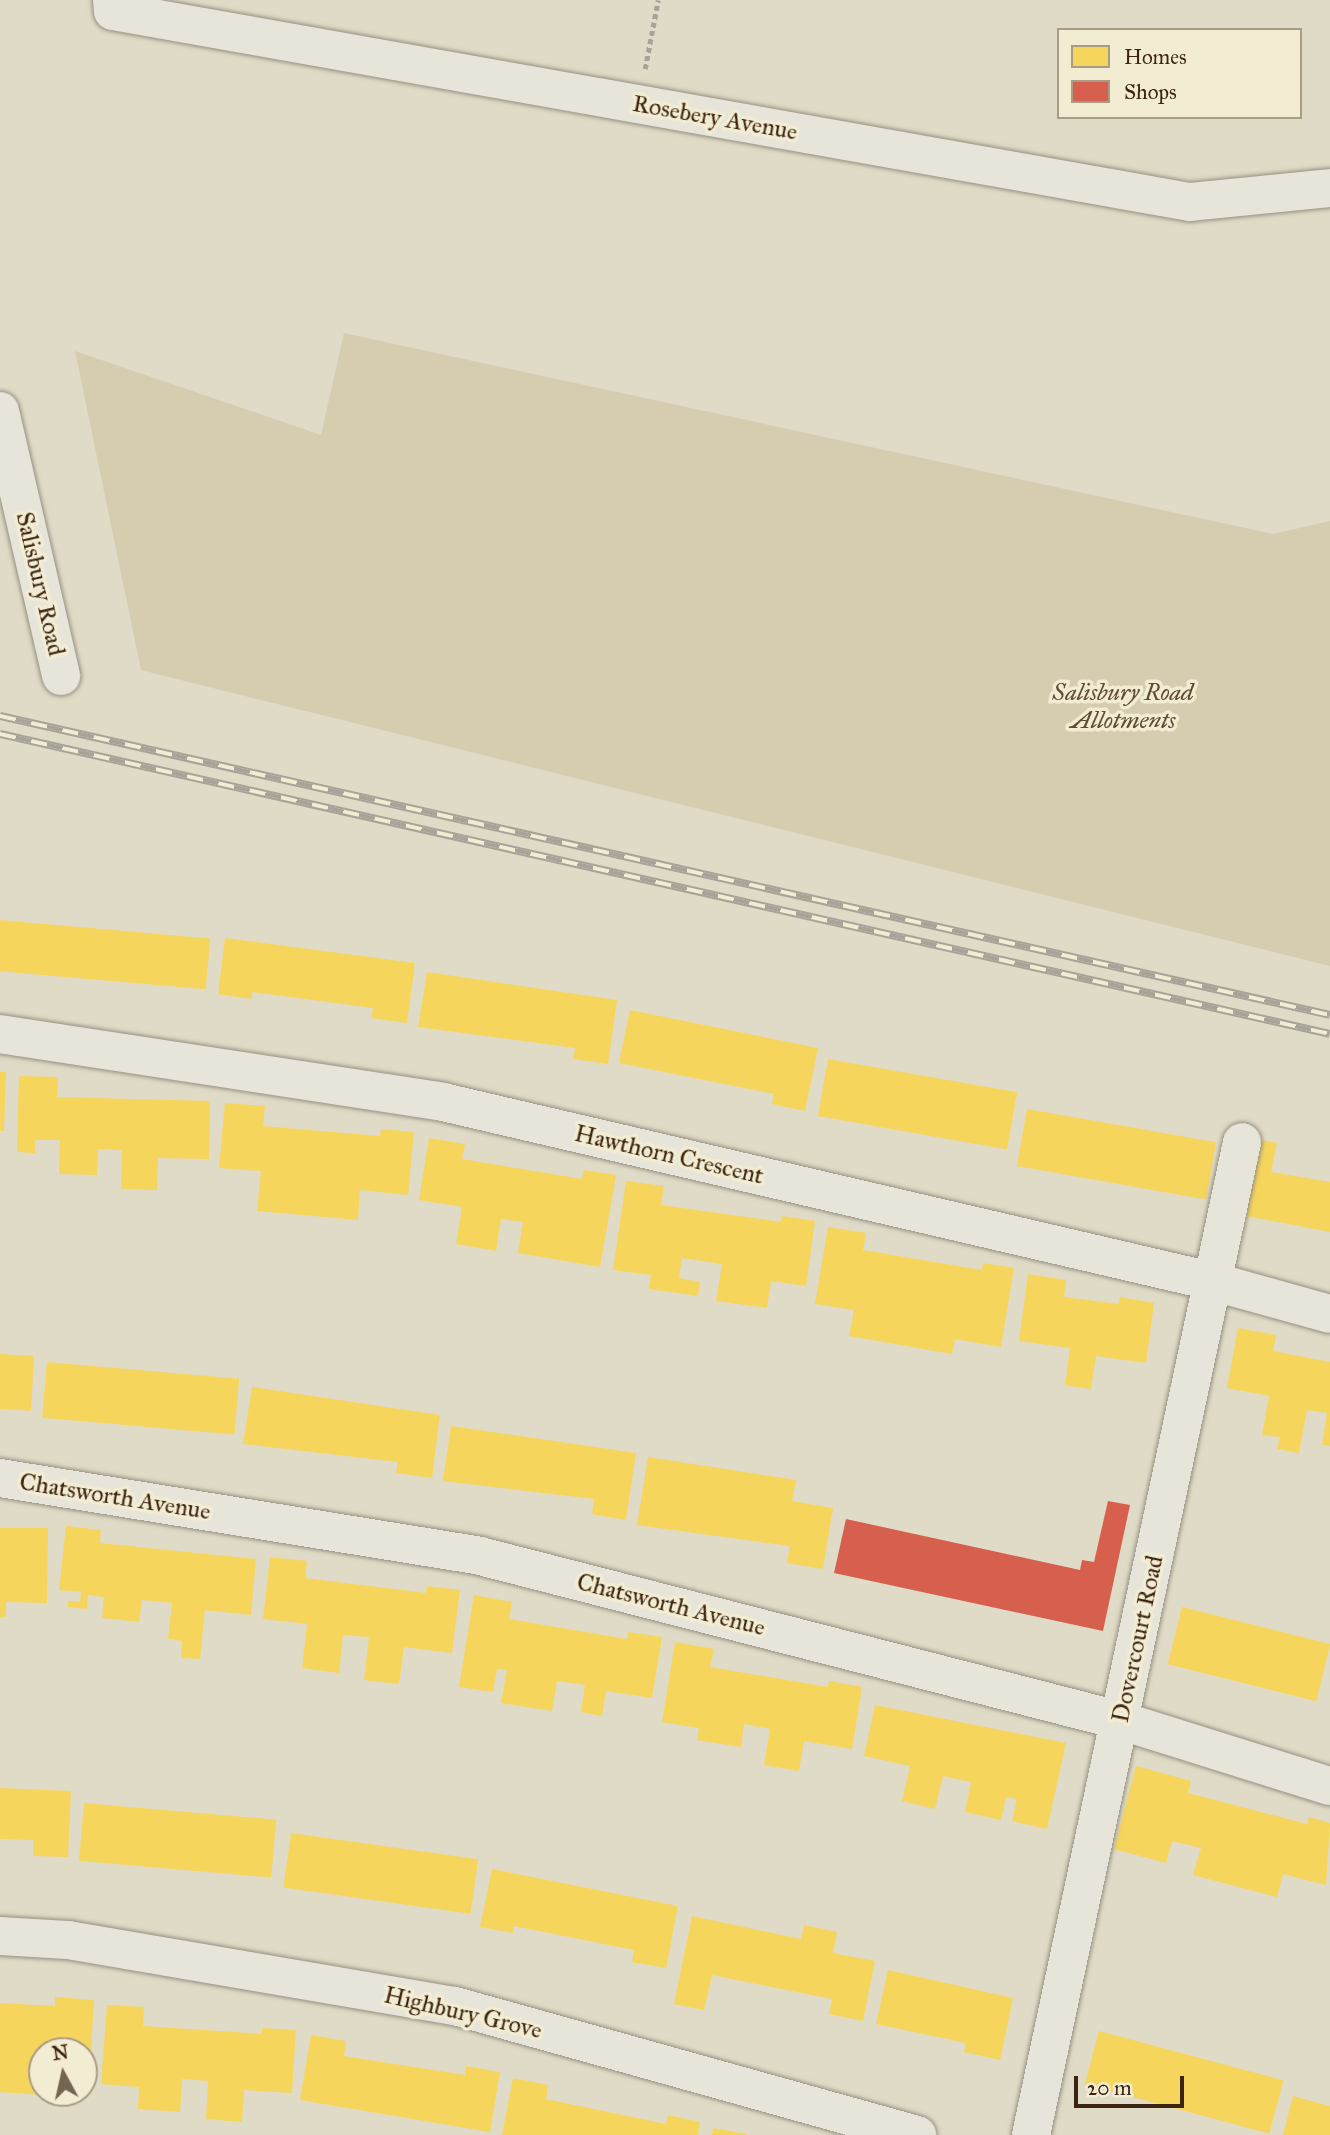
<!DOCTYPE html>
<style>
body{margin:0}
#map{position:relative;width:1330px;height:2135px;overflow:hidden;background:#e0dbc6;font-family:"IM FELL Great Primer",serif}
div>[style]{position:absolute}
.green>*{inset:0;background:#d6cdb0}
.homes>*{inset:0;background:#f6d55c;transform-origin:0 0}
.shops>*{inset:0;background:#d6604d}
.path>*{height:4.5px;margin-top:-2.25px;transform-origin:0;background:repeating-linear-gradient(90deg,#a7a399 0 5px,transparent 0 8.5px)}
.roads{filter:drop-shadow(0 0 2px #969082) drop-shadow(0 0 2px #969082)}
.minor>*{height:38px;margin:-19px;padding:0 19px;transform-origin:19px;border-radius:19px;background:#e7e4da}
.rail>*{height:8px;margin-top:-4px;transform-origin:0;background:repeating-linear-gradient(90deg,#f2ecd3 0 16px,#a7a399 0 32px);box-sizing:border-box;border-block:2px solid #a7a399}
span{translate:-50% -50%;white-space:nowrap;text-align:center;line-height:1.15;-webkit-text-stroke:7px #f2ecd3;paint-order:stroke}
.street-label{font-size:24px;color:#3c2411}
.park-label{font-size:24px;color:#604b34;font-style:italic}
.legend{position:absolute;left:1057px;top:28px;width:245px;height:91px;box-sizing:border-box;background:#f2ecd3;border:2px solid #a99c85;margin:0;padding:9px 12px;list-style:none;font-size:21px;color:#3c2411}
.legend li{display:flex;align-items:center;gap:14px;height:35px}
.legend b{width:35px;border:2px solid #a99c85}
.north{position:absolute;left:28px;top:2037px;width:70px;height:70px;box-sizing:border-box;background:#f2ecd3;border:2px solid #a99c85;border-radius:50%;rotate:352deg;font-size:19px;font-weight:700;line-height:28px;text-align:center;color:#3c2411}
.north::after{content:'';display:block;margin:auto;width:24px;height:32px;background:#756450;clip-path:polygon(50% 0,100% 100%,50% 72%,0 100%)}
.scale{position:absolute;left:1074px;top:2076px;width:110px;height:32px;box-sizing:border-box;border:4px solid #3c2411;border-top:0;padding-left:9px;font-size:21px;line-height:24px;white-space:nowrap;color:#3c2411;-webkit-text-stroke:5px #f2ecd3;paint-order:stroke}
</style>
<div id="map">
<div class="green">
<div style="clip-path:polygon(344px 333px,1273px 534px,1330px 521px,1330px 966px,141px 670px,75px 351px,321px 435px)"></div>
</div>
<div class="homes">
<div style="left:0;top:920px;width:211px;height:51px;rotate:5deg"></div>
<div style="clip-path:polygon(225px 938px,415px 963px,407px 1023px,371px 1018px,373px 1008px,252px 992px,252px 999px,218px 994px)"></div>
<div style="clip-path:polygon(427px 972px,617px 1000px,608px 1064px,573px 1059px,575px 1048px,418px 1027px)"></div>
<div style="clip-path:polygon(630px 1010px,818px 1048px,805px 1111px,772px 1104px,774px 1094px,619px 1063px)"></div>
<div style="left:828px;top:1059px;width:192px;height:58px;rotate:10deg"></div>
<div style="clip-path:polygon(0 1072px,6px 1072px,4px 1131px,0 1131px)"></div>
<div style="clip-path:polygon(19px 1076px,58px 1077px,57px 1097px,210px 1101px,209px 1159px,158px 1158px,157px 1190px,121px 1189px,122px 1150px,98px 1149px,97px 1175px,59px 1174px,60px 1140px,35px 1140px,35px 1153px,17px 1152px)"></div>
<div style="clip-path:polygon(225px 1103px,265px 1106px,263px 1126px,380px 1136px,381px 1129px,414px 1132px,408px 1195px,360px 1190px,358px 1220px,257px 1211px,261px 1171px,219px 1168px)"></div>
<div style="left:1027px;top:1109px;width:192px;height:58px;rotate:10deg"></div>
<div style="clip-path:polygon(429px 1138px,465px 1144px,462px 1159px,582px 1179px,584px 1170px,616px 1175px,600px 1267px,518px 1253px,523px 1222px,501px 1219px,496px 1251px,456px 1244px,462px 1207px,419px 1200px)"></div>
<div style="clip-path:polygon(1251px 1138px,1277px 1143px,1271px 1172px,1330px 1182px,1330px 1232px,1236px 1214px)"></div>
<div style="clip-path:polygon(626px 1181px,664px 1186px,661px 1205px,781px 1222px,782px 1216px,815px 1221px,806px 1286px,771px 1281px,767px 1308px,716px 1301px,722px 1264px,682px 1258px,679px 1278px,700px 1282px,698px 1296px,649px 1289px,651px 1275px,613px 1270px)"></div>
<div style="clip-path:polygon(828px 1227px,866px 1233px,863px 1250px,982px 1270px,983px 1263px,1014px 1268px,1001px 1347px,955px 1339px,952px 1354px,849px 1336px,854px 1310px,815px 1304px)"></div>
<div style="clip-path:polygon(1028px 1274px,1066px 1280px,1064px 1297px,1119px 1304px,1120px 1297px,1154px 1303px,1146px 1363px,1096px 1356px,1091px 1389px,1065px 1385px,1070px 1348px,1019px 1341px)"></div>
<div style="clip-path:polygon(1238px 1328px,1276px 1335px,1273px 1351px,1330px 1362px,1330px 1446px,1322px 1445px,1327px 1413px,1307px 1410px,1299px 1453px,1277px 1449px,1280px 1437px,1262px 1435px,1269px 1396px,1227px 1388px)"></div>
<div style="left:0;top:1354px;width:34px;height:55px;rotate:3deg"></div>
<div style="left:47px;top:1362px;width:193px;height:56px;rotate:5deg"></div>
<div style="clip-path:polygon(252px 1387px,440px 1415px,432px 1478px,396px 1473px,398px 1462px,243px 1444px)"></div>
<div style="clip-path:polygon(451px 1426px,636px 1453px,626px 1520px,592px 1514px,594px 1499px,443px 1481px)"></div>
<div style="clip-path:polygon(648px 1457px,796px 1480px,792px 1501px,833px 1508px,823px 1569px,787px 1563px,790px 1546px,637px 1525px)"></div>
<div style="clip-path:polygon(66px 1526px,101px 1530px,100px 1543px,256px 1559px,251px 1615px,205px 1610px,200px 1659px,181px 1658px,182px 1641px,168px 1639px,172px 1603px,142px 1600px,139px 1622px,102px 1618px,104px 1597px,88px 1595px,87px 1609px,68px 1607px,68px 1601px,80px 1602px,81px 1592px,59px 1590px)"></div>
<div style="clip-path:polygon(0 1528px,48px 1528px,47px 1603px,6px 1602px,6px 1617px,0 1617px)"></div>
<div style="clip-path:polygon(270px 1557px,307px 1561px,305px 1578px,426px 1593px,427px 1586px,460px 1590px,452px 1653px,404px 1647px,399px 1684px,364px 1680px,369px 1637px,343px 1635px,339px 1673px,302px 1668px,307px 1624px,263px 1619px)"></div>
<div style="clip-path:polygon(474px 1595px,512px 1602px,509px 1619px,627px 1639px,628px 1632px,662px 1637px,652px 1698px,606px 1691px,602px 1716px,581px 1712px,585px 1685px,557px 1681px,552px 1711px,501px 1703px,507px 1670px,497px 1669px,493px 1692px,459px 1687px)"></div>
<div style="left:1182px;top:1607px;width:153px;height:59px;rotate:14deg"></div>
<div style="clip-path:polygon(675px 1642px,714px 1649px,710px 1667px,828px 1687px,829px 1681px,862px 1687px,852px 1749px,804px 1741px,799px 1771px,764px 1765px,770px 1729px,744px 1724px,741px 1747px,697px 1740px,699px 1728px,662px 1722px)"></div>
<div style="clip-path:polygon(875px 1705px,1066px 1743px,1047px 1829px,1012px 1821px,1017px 1799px,1006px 1797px,1001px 1820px,965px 1812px,971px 1782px,943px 1776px,935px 1809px,902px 1801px,910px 1766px,864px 1756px)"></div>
<div style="clip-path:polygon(1136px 1766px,1191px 1781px,1188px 1793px,1307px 1824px,1309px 1817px,1330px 1823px,1326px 1885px,1283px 1874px,1277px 1897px,1193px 1875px,1201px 1848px,1172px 1841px,1166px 1863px,1114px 1849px)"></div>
<div style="clip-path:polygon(0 1788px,71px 1791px,68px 1857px,33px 1856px,33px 1840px,0 1839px)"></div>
<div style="left:84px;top:1803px;width:193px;height:58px;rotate:5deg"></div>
<div style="left:291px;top:1833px;width:189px;height:55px;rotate:8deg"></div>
<div style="clip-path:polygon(492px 1869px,678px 1906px,666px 1968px,632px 1962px,634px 1950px,514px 1926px,513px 1933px,480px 1927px)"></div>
<div style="clip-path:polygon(692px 1916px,801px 1939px,804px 1925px,837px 1932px,833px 1953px,875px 1961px,863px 2021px,829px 2014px,832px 1999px,712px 1975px,704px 2010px,674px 2004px)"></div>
<div style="clip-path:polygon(888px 1970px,1013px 1998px,1000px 2060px,964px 2052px,966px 2043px,876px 2024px)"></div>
<div style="clip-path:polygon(55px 1997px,94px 2000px,90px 2064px,84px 2064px,84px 2051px,42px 2051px,42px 2095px,0 2092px,0 2003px,55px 2006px)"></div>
<div style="clip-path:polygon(107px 2005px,144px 2007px,143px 2026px,262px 2034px,262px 2028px,296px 2030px,292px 2093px,244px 2090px,242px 2122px,206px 2119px,208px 2081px,182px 2079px,180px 2112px,138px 2109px,139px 2087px,101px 2084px)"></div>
<div style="left:1099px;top:2031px;width:191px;height:55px;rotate:15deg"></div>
<div style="clip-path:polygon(311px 2035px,346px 2041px,344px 2056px,465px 2075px,466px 2066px,500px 2072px,490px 2132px,300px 2100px)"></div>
<div style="clip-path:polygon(513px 2078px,548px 2085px,546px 2099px,666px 2124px,668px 2115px,700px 2122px,698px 2135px,502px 2135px)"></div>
<div style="clip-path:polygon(1293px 2096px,1330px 2106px,1330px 2135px,1283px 2135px)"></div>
<div style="clip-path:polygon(713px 2128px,747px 2134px,747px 2135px,712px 2135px)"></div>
</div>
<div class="shops">
<div style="clip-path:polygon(1108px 1501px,1130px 1505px,1103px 1631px,834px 1573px,846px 1519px,1080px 1570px,1082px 1560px,1094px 1562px)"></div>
</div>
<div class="path">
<div style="left:645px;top:69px;width:70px;rotate:-79.3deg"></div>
</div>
<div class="roads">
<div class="minor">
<div style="left:112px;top:0;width:11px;rotate:85deg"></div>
<div style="left:113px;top:11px;width:1094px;rotate:10.06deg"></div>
<div style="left:1190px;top:202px;width:141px;rotate:-5.7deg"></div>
<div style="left:0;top:411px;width:272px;rotate:77deg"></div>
<div style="left:0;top:1034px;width:448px;rotate:8.7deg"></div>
<div style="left:443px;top:1102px;width:789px;rotate:13.12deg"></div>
<div style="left:1211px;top:1281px;width:123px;rotate:15.5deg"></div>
<div style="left:0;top:1478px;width:486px;rotate:9.2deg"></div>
<div style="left:480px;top:1556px;width:663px;rotate:14.41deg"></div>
<div style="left:1122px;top:1721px;width:218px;rotate:17.4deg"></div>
<div style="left:0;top:1936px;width:68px;rotate:3.4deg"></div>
<div style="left:68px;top:1940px;width:393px;rotate:9.7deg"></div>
<div style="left:455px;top:2006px;width:480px;rotate:15.6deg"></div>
<div style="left:1031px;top:2135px;width:1015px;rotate:-78deg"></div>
</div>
</div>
<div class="rail">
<div style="left:0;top:716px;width:1363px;rotate:12.67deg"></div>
<div style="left:0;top:734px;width:1363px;rotate:12.71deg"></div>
</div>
<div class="street-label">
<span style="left:715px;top:118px;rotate:10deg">Rosebery Avenue</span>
<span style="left:40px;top:584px;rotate:77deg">Salisbury Road</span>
<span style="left:669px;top:1155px;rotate:13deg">Hawthorn Crescent</span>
<span style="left:115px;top:1497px;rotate:9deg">Chatsworth Avenue</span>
<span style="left:671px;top:1605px;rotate:14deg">Chatsworth Avenue</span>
<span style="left:1138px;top:1639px;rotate:-78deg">Dovercourt Road</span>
<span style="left:463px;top:2013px;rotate:13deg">Highbury Grove</span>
</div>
<div class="park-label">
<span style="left:1123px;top:707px">Salisbury Road<br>Allotments</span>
</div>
<ul class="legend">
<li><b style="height:19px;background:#f6d55c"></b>Homes</li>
<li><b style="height:19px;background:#d6604d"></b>Shops</li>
</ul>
<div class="north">N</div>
<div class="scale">20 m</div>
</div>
